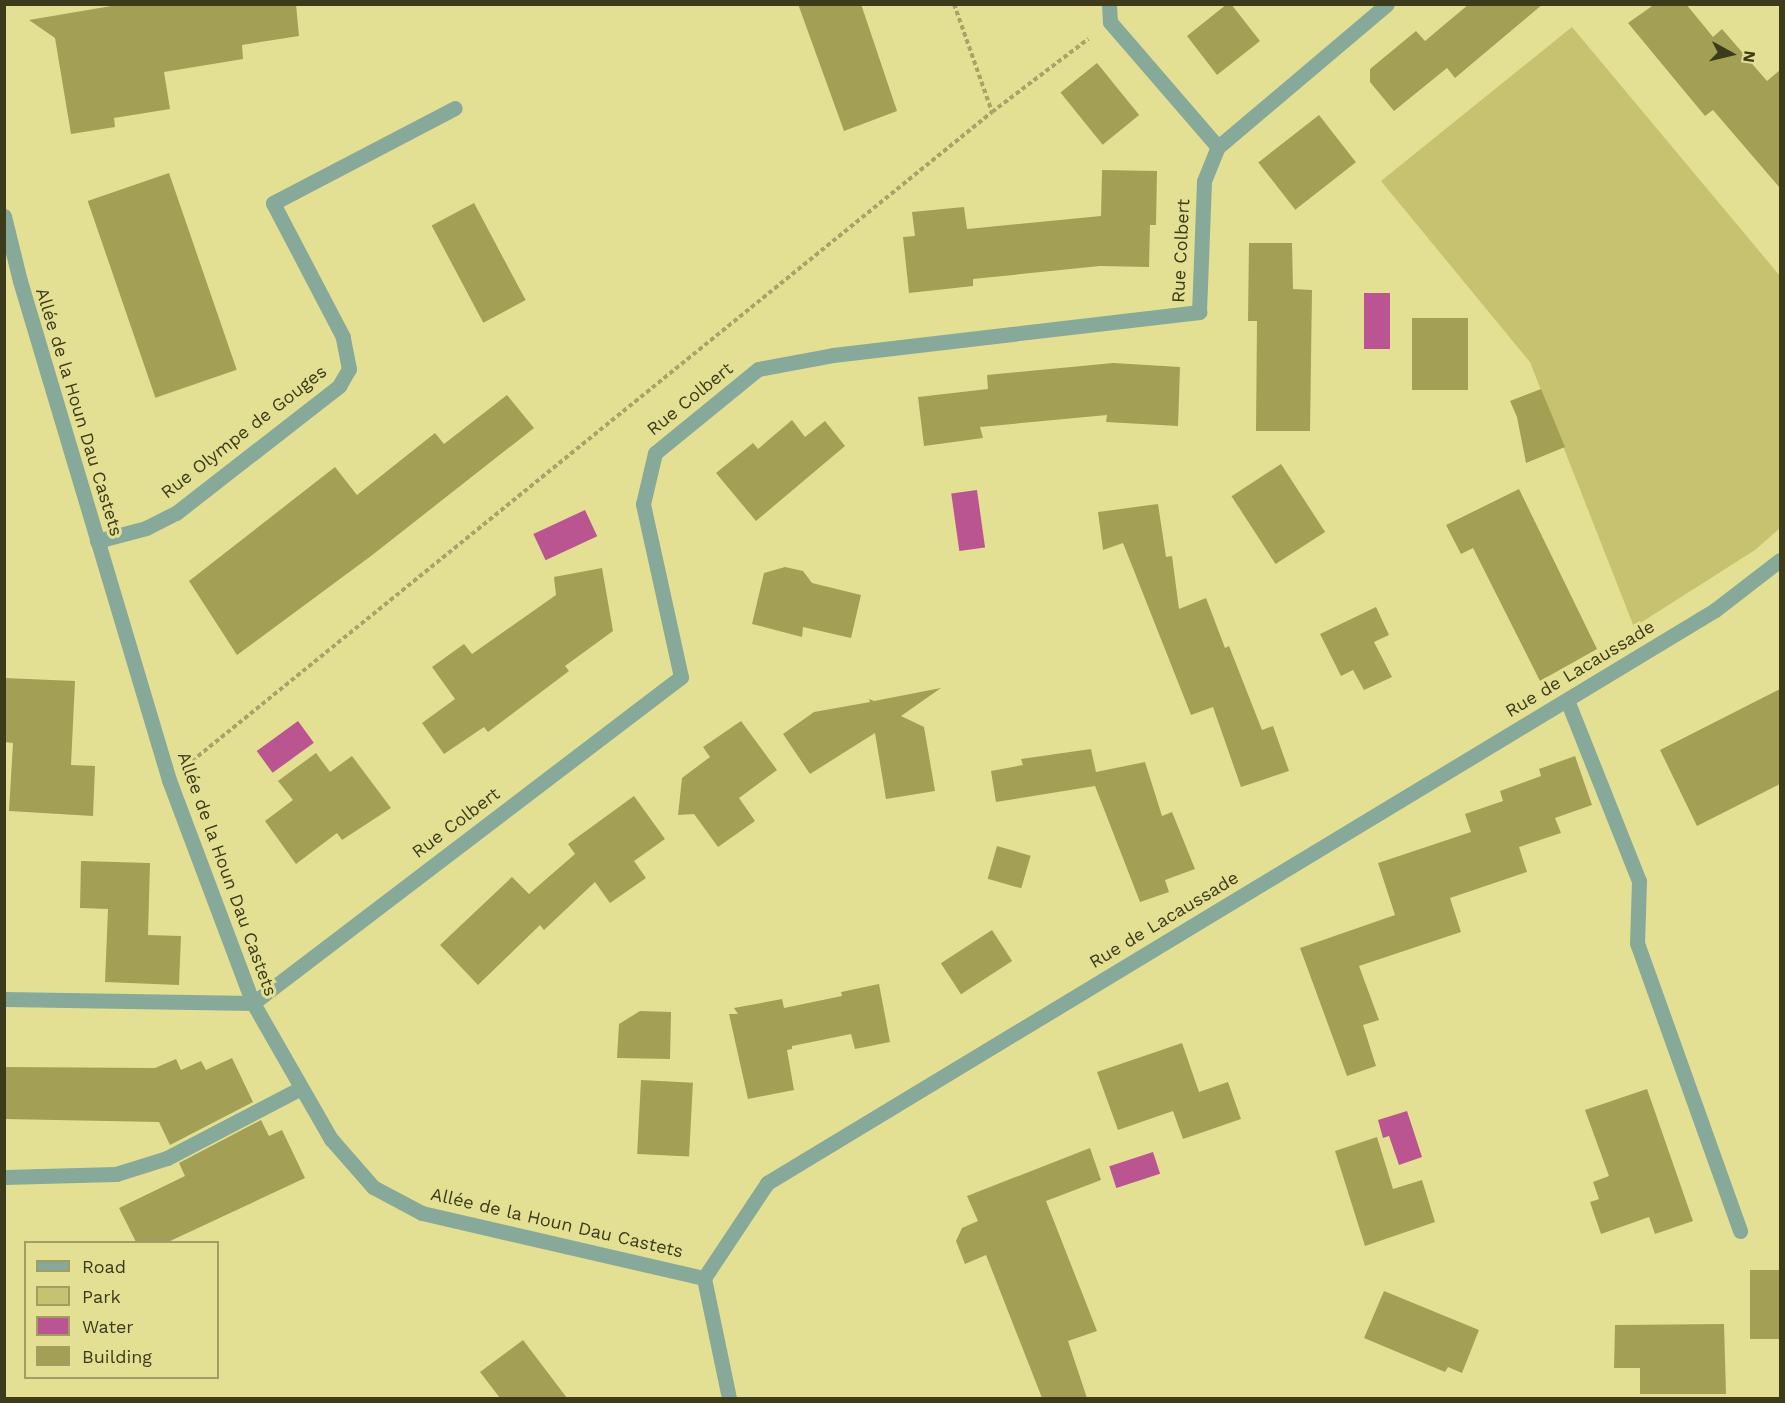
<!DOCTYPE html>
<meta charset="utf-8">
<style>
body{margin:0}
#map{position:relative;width:1785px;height:1403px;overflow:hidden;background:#e3e093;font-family:"Work Sans",sans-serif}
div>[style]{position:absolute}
.green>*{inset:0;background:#c6c26f}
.water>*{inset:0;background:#bb5591;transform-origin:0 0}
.building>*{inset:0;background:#a3a055;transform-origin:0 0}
.path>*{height:4px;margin-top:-2px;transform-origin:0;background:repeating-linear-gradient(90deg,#a6a467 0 4.5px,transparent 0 7.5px)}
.lane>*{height:15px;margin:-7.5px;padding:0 7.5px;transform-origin:7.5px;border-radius:7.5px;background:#87a99a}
.street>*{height:15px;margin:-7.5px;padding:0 7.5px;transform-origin:7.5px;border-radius:7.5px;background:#87a99a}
span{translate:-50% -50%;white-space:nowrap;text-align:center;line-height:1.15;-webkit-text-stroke:6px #e3e093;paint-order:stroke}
.street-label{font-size:18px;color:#3c3b1b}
.frame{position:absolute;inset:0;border:6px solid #3c3b1b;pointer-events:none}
.legend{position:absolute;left:24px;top:1241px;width:195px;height:138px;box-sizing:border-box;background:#e3e093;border:2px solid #a09e63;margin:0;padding:8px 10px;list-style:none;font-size:18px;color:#3c3b1b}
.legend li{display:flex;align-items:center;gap:12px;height:30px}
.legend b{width:30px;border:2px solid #a09e63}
.north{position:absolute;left:1701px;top:24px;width:60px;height:60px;-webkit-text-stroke:4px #e3e093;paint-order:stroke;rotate:98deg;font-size:16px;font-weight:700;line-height:24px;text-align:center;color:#3c3b1b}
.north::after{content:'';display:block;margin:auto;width:21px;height:27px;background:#3c3b1b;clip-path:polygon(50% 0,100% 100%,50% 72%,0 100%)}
</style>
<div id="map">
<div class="green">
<div style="clip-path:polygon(1572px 27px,1780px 276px,1780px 528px,1755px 550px,1634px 627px,1530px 362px,1381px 181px)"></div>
</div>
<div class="water">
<div style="left:1364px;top:293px;width:26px;height:56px"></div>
<div style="left:977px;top:490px;width:58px;height:26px;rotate:82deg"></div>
<div style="left:585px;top:510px;width:29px;height:57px;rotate:65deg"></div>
<div style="left:298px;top:721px;width:27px;height:51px;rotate:54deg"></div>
<div style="clip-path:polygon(1407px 1111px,1422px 1157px,1399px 1165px,1389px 1136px,1383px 1138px,1378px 1120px)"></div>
<div style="left:1153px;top:1152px;width:23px;height:46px;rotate:72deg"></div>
</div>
<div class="building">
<div style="clip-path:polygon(123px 4px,296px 4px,299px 36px,242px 45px,243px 59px,164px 72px,170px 109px,114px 118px,115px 127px,71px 134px,55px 38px,29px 20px)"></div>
<div style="clip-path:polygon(798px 4px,861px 4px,897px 111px,844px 131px)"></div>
<div style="clip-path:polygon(1227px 4px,1231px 4px,1260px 41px,1217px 75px,1187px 36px)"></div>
<div style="clip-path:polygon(1469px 4px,1543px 4px,1455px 78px,1447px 68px,1394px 111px,1370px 82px,1370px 69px,1416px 31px,1425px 41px)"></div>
<div style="clip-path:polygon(1655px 4px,1686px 4px,1713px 37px,1722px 29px,1767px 81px,1780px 70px,1780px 188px,1713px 110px,1705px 116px,1628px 23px)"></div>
<div style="left:1097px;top:63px;width:67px;height:47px;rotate:51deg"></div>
<div style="left:1319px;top:115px;width:60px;height:77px;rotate:52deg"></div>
<div style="clip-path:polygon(1102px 170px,1157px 171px,1156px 225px,1150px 225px,1149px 267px,1100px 266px,973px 279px,973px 286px,909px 293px,903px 237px,915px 236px,912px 212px,964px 207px,967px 229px,1101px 216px)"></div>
<div style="left:169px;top:173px;width:208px;height:86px;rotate:71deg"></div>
<div style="left:474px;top:203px;width:110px;height:48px;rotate:62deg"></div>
<div style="clip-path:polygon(1249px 243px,1292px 243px,1293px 289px,1312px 290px,1310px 431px,1256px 431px,1257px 321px,1248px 321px)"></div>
<div style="left:1412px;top:318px;width:56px;height:72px"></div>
<div style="clip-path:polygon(1113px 363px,1180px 367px,1178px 426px,1106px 422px,1107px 415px,980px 427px,983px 438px,924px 446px,918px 397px,988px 389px,987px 375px)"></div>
<div style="clip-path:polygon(1541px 389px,1565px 447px,1526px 463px,1517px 417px,1510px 401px)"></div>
<div style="clip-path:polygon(507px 395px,534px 428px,371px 556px,237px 655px,189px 581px,335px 467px,357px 495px,435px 433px,444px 444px)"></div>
<div style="clip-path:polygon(792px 420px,805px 437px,825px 421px,845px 446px,756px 521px,716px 473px,753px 443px,758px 449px)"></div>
<div style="left:1281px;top:464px;width:81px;height:59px;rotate:57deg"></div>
<div style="clip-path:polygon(1519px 489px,1597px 649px,1540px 681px,1473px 548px,1461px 554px,1446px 525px)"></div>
<div style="clip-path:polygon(1158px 504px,1166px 557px,1172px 556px,1179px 609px,1206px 598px,1225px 648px,1229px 646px,1262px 730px,1273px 726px,1289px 771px,1241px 787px,1213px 707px,1191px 715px,1123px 543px,1103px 550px,1098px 512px)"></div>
<div style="clip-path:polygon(785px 567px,803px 571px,812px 583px,861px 595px,851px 638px,803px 627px,802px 637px,752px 624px,764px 573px)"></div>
<div style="clip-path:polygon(602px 568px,613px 631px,565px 666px,569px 671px,488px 732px,484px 727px,444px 754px,422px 723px,455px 699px,432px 667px,464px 644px,472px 654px,556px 595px,554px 577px)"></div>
<div style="clip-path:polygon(1376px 607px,1389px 635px,1374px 642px,1392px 677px,1364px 690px,1353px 670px,1341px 676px,1320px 634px)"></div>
<div style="clip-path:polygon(4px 678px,75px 681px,71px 765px,95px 766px,93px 816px,9px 811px,13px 743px,4px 742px)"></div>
<div style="clip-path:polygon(941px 688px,901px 716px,924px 727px,935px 791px,886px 799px,875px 733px,810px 774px,783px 734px,814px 712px,870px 702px,869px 699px,874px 701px)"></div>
<div style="clip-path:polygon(1780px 689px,1780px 784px,1697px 826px,1660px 750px)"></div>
<div style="clip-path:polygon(741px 721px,777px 770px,739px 798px,755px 821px,718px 847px,694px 814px,678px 815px,682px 778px,710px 757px,703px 747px)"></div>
<div style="clip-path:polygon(1091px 749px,1096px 772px,1145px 762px,1162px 816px,1172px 812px,1195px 869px,1165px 880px,1169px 892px,1140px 902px,1095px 786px,996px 802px,991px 771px,1023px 765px,1021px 759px)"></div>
<div style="clip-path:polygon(316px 753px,330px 772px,352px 756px,391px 808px,342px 840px,337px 833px,296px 864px,265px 821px,293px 800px,278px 781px)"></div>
<div style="clip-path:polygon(1575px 756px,1592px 805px,1555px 818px,1561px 833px,1519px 847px,1527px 872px,1450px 898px,1461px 932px,1359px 966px,1379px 1020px,1363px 1025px,1376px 1066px,1347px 1076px,1300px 948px,1395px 915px,1378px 863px,1471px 832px,1465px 814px,1503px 801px,1500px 791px,1541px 776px,1539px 769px)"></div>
<div style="clip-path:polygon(634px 796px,665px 839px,634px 861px,646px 878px,610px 903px,595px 882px,544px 930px,540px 925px,478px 985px,440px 945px,512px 877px,529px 894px,575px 854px,568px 844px)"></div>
<div style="left:997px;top:846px;width:35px;height:34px;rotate:16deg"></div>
<div style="clip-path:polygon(81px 861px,150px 863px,148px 935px,181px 936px,179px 985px,105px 982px,108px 909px,80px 908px)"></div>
<div style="left:992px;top:930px;width:37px;height:61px;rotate:57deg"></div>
<div style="clip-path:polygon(879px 984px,890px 1042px,855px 1049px,851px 1034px,792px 1046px,792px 1049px,787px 1050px,794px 1090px,748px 1099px,729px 1014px,738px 1014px,734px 1008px,782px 999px,784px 1008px,842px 996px,841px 992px)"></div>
<div style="clip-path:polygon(640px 1011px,671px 1012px,670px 1059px,617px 1058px,619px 1024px)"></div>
<div style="clip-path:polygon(1182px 1043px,1199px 1092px,1228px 1082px,1241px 1119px,1183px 1139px,1173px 1111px,1118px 1130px,1097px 1072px)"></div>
<div style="clip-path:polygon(232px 1058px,253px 1102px,170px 1145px,159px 1122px,4px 1119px,4px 1067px,155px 1068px,176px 1059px,181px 1070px,201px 1061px,206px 1070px)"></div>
<div style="left:641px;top:1080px;width:52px;height:74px;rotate:3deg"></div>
<div style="clip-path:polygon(1647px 1089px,1693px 1221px,1655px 1234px,1649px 1217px,1601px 1234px,1590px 1202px,1599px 1199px,1593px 1182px,1609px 1176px,1585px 1110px)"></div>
<div style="clip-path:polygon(261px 1120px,269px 1136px,282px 1130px,305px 1178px,168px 1242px,136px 1242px,119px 1208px,185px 1176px,179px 1163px)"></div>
<div style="clip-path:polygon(1377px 1137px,1393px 1189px,1422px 1180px,1435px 1222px,1365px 1246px,1335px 1151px)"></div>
<div style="clip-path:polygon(1090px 1148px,1101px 1180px,1046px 1201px,1097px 1331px,1068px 1341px,1087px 1398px,1042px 1398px,986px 1255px,965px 1264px,956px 1241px,962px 1228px,978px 1221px,967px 1196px)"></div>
<div style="left:1750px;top:1270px;width:30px;height:69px"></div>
<div style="clip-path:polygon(1384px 1291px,1479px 1330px,1462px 1373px,1448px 1367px,1445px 1372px,1364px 1338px)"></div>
<div style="clip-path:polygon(1724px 1324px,1726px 1394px,1640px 1394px,1640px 1368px,1614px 1368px,1615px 1325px)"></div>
<div style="clip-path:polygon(523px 1340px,567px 1398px,500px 1398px,480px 1372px)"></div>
</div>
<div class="path">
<div style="left:954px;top:4px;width:114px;rotate:70.6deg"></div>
<div style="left:192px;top:761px;width:1030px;rotate:-39.05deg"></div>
<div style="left:992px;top:112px;width:121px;rotate:-37.2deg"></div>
</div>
<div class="lane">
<div style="left:4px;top:999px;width:249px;rotate:0.9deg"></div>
</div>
<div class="street">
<div style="left:1109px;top:4px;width:18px;rotate:87deg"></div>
<div style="left:1110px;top:22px;width:165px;rotate:49.2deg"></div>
<div style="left:4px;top:216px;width:67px;rotate:76.2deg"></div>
<div style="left:20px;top:281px;width:521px;rotate:73.37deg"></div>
<div style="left:169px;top:780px;width:238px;rotate:69.4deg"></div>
<div style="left:253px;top:1003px;width:157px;rotate:60.2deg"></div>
<div style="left:331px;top:1139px;width:64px;rotate:48.8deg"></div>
<div style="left:373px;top:1187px;width:55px;rotate:28deg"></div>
<div style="left:422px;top:1213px;width:289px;rotate:13deg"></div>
<div style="left:97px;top:541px;width:51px;rotate:-14.9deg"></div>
<div style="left:146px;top:528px;width:34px;rotate:-27deg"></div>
<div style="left:176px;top:513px;width:207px;rotate:-37.9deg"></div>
<div style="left:339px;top:386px;width:20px;rotate:-60deg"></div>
<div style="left:349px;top:369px;width:33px;rotate:-101deg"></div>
<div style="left:343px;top:337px;width:151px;rotate:-117.6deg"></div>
<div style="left:273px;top:203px;width:205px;rotate:-27.6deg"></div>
<div style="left:1567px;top:700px;width:195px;rotate:68.3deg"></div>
<div style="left:1639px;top:881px;width:62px;rotate:91.8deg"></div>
<div style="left:1637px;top:943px;width:306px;rotate:70.3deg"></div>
<div style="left:253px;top:1003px;width:538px;rotate:-37.3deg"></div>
<div style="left:681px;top:677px;width:177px;rotate:-102.4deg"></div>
<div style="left:643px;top:504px;width:52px;rotate:-76.8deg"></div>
<div style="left:655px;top:453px;width:133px;rotate:-39.2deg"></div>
<div style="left:758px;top:369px;width:76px;rotate:-10.6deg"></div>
<div style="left:833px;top:355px;width:369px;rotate:-6.7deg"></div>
<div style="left:1199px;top:312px;width:131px;rotate:-87.8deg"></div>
<div style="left:1204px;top:181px;width:37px;rotate:-68deg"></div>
<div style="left:1218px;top:147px;width:221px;rotate:-40.2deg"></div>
<div style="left:4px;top:1177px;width:112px;rotate:-1.5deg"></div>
<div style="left:116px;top:1174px;width:53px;rotate:-17.4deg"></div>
<div style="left:167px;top:1158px;width:151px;rotate:-27.6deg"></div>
<div style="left:729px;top:1398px;width:123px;rotate:-101.8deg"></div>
<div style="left:704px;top:1278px;width:114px;rotate:-56.4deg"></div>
<div style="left:767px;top:1183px;width:1108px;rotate:-31.15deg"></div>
<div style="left:1715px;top:610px;width:82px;rotate:-37.6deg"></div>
</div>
<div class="street-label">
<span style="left:1181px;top:251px;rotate:-87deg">Rue Colbert</span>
<span style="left:690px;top:399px;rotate:-39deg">Rue Colbert</span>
<span style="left:79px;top:412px;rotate:73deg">Allée de la Houn Dau Castets</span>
<span style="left:244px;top:432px;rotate:-38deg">Rue Olympe de Gouges</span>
<span style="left:1580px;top:669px;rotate:-31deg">Rue de Lacaussade</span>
<span style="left:456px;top:823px;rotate:-37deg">Rue Colbert</span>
<span style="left:227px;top:874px;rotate:70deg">Allée de la Houn Dau Castets</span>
<span style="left:1164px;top:920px;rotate:-31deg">Rue de Lacaussade</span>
<span style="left:557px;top:1223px;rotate:13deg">Allée de la Houn Dau Castets</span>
</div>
<div class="frame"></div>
<ul class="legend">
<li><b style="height:8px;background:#87a99a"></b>Road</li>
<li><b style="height:16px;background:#c6c26f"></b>Park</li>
<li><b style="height:16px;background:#bb5591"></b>Water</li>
<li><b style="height:16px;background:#a3a055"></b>Building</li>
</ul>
<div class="north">N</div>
</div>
